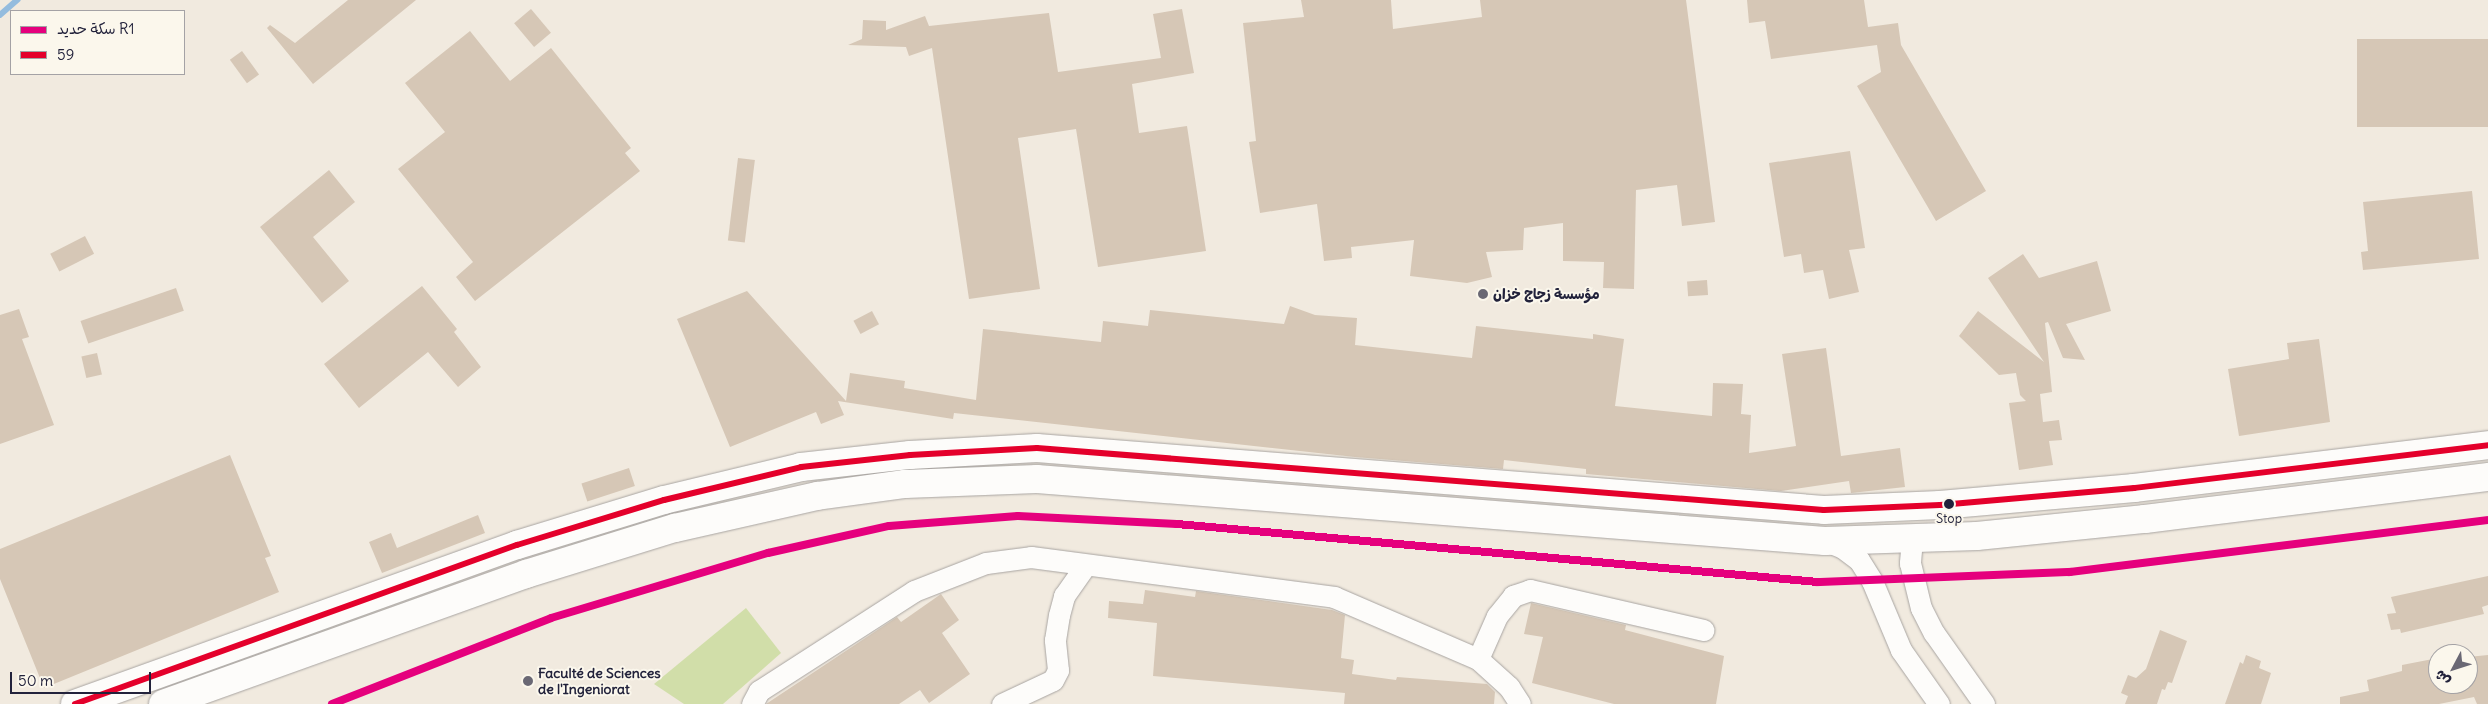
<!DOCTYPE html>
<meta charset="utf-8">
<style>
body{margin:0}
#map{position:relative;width:2488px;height:704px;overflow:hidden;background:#f1eadf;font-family:Delius,"Playpen Sans Arabic",sans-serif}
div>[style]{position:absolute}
.green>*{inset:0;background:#d1dea9}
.stream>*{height:5.5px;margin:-2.75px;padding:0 2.75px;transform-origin:2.75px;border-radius:2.75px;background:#94bcde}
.building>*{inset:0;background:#d6c7b6;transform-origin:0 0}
.roads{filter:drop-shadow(0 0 1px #a8a4a1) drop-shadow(0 0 1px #a8a4a1)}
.minor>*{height:21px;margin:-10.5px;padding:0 10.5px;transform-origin:10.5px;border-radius:10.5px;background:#fdfcfa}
.secondary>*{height:28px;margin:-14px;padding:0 14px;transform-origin:14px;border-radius:14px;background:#fdfcfa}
.bus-1>*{height:6px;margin:-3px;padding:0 3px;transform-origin:3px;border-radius:3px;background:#e4002b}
.rail-1>*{height:8px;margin:-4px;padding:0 4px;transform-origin:4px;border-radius:4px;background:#e5007d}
.dots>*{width:14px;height:14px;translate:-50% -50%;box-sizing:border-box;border:2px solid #fbf7ec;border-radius:50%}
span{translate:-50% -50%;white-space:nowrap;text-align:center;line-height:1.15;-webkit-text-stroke:4px #fbf7ec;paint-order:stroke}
.bus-label{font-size:13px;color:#22223b}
.poi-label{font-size:14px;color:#22223b;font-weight:700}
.left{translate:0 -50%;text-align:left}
.legend{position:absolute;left:10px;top:10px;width:175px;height:65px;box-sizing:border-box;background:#fbf7ec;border:1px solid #a4a2a5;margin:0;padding:6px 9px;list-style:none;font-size:15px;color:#22223b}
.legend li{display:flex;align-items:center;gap:10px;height:25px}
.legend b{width:25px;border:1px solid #a4a2a5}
.north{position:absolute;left:2428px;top:644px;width:50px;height:50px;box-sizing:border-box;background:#fbf7ec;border:1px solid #a4a2a5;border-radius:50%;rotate:230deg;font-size:14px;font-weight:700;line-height:20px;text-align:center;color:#22223b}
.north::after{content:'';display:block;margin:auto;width:18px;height:22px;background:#6a6874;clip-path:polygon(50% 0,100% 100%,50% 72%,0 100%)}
.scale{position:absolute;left:10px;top:672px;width:141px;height:22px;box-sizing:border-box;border:2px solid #22223b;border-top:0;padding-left:6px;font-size:15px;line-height:18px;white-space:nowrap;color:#22223b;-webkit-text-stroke:4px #fbf7ec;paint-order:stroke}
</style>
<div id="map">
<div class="green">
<div style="clip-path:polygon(746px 608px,781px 653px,723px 704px,684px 704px,654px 684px)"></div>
</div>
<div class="stream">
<div style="left:0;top:15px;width:23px;rotate:-41deg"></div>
</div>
<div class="building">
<div style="clip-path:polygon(348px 0,416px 0,313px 84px,267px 28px,270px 25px,295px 43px)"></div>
<div style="clip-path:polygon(1301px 0,1391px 0,1393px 29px,1482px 17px,1480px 0,1686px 0,1715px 222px,1682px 226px,1677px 185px,1636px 190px,1634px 289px,1603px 288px,1604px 262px,1563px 261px,1563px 223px,1524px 228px,1523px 250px,1486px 252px,1492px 277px,1467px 283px,1410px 276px,1414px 240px,1351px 247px,1352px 258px,1324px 261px,1317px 204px,1260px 213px,1249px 142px,1256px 141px,1243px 23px,1304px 17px)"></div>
<div style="clip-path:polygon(1747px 0,1864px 0,1868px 27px,1898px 23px,1901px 45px,1986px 191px,1936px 221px,1857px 86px,1881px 72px,1877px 45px,1771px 59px,1765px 21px,1749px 23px)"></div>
<div style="left:531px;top:9px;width:31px;height:22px;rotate:50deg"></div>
<div style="clip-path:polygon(1182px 9px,1194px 73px,1132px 84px,1139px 133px,1187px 126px,1206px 251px,1098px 267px,1076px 129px,1018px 138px,1040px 289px,969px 299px,932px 48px,909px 56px,906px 47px,848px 45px,862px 39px,863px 20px,886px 21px,886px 30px,925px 16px,929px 26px,1049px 13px,1058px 72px,1161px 58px,1153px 14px)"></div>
<div style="clip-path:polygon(470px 31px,510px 81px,551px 48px,631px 148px,625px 153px,640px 171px,475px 301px,456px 277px,473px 262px,398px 169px,445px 132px,405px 83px)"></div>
<div style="left:2488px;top:39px;width:88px;height:131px;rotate:90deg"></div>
<div style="left:242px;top:51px;width:29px;height:15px;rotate:54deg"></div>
<div style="clip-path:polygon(1850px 151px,1865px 248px,1849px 250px,1859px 292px,1829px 299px,1823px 270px,1804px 273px,1801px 254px,1784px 257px,1769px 163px)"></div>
<div style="left:738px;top:158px;width:17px;height:83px;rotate:7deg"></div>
<div style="clip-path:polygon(329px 170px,355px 202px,313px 237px,349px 281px,322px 303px,260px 227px)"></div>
<div style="clip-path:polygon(2472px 191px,2479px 259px,2363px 270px,2361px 252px,2368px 251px,2363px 202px)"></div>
<div style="left:85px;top:236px;width:20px;height:39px;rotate:63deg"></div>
<div style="clip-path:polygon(2023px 254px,2039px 278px,2097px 261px,2111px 311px,2066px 324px,2085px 360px,2063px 358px,2048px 322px,2045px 323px,2052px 392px,2040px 394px,2043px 422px,2059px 420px,2062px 440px,2049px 441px,2053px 465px,2019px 470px,2009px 403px,2026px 401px,2020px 395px,2016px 373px,1999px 375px,1959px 336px,1978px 311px,2044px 362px,1988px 278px)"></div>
<div style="left:1707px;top:280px;width:15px;height:20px;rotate:86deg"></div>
<div style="clip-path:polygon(422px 286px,457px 329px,454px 332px,481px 367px,458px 387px,428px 352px,359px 408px,324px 364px)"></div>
<div style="left:176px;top:288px;width:24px;height:101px;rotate:71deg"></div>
<div style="clip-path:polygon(747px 291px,846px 401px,850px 373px,905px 381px,904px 388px,976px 400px,983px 329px,1101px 342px,1103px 321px,1148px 326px,1150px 310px,1284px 324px,1290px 306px,1315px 315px,1357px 318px,1355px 345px,1472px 358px,1476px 326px,1593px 339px,1593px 334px,1624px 339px,1615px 406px,1712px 416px,1713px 383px,1743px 384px,1741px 414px,1751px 415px,1749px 453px,1796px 446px,1782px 354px,1826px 348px,1841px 456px,1900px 448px,1905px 487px,1851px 493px,1849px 481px,1781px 491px,1586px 474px,1586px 469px,1504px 460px,1503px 469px,1355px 457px,954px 413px,953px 419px,838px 401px,844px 415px,821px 424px,816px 412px,730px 447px,677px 319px)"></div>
<div style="clip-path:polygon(19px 309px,29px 337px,22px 339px,54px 425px,0 444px,0 315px)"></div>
<div style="left:872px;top:311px;width:15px;height:21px;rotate:62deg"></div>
<div style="clip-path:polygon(2319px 339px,2330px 422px,2239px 436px,2228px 369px,2289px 359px,2287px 343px)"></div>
<div style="left:97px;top:353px;width:22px;height:16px;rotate:77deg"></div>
<div style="clip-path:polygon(230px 455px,271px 556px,265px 558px,279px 592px,44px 688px,0 579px,0 549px)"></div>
<div style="left:629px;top:468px;width:19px;height:50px;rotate:72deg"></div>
<div style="clip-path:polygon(478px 515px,485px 533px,382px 573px,369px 542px,391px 533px,397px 548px)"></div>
<div style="clip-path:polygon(2488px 576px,2488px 605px,2482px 607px,2484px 614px,2401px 633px,2400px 629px,2391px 630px,2387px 614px,2396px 613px,2391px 597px)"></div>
<div style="clip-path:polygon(1145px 590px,1195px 597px,1196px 591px,1332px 610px,1345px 615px,1341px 658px,1354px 660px,1352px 674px,1396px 680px,1397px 677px,1487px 684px,1495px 692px,1494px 704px,1344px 704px,1345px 693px,1153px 676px,1157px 623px,1108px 618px,1109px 601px,1143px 604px)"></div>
<div style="clip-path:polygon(941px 594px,959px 620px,942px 633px,970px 674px,929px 703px,920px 690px,899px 704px,766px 704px,897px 617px,901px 622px)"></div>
<div style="clip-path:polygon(1531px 603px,1626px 625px,1625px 630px,1724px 656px,1716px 704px,1614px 704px,1532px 683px,1543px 637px,1524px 634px)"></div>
<div style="clip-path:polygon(2160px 630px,2187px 641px,2172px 683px,2168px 682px,2165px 690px,2162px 689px,2157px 704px,2125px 704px,2128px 696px,2121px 693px,2128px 675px,2136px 678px,2146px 669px)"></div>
<div style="clip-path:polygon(2246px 655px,2261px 661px,2259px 668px,2271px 673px,2261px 704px,2225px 704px,2240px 662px,2243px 664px)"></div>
<div style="clip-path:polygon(2488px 655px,2488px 704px,2477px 704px,2474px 697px,2439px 704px,2340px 704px,2340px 697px,2369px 691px,2367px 680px,2402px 671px,2402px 665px,2438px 658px,2438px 684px,2468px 684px,2468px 657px)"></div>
</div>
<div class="roads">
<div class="minor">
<div style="left:1912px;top:539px;width:24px;rotate:95deg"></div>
<div style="left:1910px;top:563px;width:46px;rotate:76.3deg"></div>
<div style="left:1921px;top:608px;width:28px;rotate:63deg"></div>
<div style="left:1934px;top:633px;width:87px;rotate:54.8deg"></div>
<div style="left:1826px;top:541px;width:18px;rotate:22deg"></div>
<div style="left:1843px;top:548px;width:20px;rotate:37deg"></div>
<div style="left:1859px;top:560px;width:25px;rotate:58deg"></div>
<div style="left:1872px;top:581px;width:75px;rotate:67.2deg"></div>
<div style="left:1901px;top:650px;width:66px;rotate:54.9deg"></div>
<div style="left:1478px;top:659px;width:47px;rotate:-66.2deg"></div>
<div style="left:1497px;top:616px;width:26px;rotate:-51deg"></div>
<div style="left:1513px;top:596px;width:18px;rotate:-19deg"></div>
<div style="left:1530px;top:590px;width:178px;rotate:13deg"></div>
<div style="left:752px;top:704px;width:15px;rotate:-62deg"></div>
<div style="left:759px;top:691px;width:184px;rotate:-32.8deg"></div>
<div style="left:914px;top:591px;width:77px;rotate:-21.3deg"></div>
<div style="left:986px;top:563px;width:45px;rotate:-7.6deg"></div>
<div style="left:1031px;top:557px;width:306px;rotate:7.5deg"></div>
<div style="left:1334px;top:597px;width:157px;rotate:23.3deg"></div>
<div style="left:1478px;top:659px;width:42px;rotate:42.1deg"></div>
<div style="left:1509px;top:687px;width:20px;rotate:57deg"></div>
<div style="left:1002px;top:704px;width:56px;rotate:-25.2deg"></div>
<div style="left:1053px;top:680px;width:11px;rotate:-63deg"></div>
<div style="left:1058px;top:670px;width:30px;rotate:-96deg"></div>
<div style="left:1055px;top:640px;width:25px;rotate:-81deg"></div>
<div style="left:1059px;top:615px;width:20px;rotate:-75deg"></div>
<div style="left:1064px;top:596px;width:37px;rotate:-55deg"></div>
</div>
<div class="secondary">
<div style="left:75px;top:704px;width:470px;rotate:-19.8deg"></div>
<div style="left:517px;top:545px;width:154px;rotate:-17deg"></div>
<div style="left:664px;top:500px;width:141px;rotate:-13.5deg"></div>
<div style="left:801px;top:467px;width:110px;rotate:-6.3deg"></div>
<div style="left:910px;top:455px;width:127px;rotate:-3.2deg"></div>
<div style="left:1037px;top:448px;width:789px;rotate:4.5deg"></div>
<div style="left:1824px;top:510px;width:116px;rotate:-2.5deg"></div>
<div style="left:1940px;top:505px;width:195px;rotate:-5deg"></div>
<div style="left:2134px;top:488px;width:357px;rotate:-6.9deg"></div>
<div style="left:163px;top:704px;width:386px;rotate:-19.7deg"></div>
<div style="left:526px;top:574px;width:156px;rotate:-17.2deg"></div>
<div style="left:675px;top:528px;width:146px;rotate:-12.7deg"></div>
<div style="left:817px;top:496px;width:89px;rotate:-7.8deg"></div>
<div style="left:905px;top:484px;width:132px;rotate:-2.2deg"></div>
<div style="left:1037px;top:479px;width:790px;rotate:4.5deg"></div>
<div style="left:1825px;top:541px;width:152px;rotate:-1.9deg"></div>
<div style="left:1977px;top:536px;width:169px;rotate:-5.8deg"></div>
<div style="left:2145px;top:519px;width:346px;rotate:-7deg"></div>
</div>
</div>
<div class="bus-1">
<div style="left:75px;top:704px;width:470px;rotate:-19.8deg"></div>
<div style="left:517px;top:545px;width:154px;rotate:-17deg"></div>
<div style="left:664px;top:500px;width:141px;rotate:-13.5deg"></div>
<div style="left:801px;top:467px;width:110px;rotate:-6.3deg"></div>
<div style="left:910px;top:455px;width:127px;rotate:-3.2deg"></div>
<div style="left:1037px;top:448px;width:789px;rotate:4.5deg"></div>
<div style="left:1824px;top:510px;width:116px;rotate:-2.5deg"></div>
<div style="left:1940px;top:505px;width:195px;rotate:-5deg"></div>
<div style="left:2134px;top:488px;width:357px;rotate:-6.9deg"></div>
</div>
<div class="rail-1">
<div style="left:332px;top:704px;width:235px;rotate:-21.4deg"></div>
<div style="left:551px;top:618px;width:227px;rotate:-16.7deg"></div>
<div style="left:768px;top:553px;width:124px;rotate:-12.6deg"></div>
<div style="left:889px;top:526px;width:129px;rotate:-4.4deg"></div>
<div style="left:1018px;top:516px;width:159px;rotate:2.9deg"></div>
<div style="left:1177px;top:524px;width:644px;rotate:5.17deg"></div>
<div style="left:1818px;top:582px;width:252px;rotate:-2.3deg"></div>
<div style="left:2070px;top:572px;width:421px;rotate:-7.1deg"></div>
</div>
<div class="dots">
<div style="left:1483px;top:294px;background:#6a6874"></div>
<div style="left:1949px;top:504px;background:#22223b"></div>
<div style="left:528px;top:681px;background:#6a6874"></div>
</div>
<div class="bus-label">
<span style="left:1949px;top:519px">Stop</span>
</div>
<div class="poi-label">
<span class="left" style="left:1493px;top:294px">مؤسسة زجاج خزان</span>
<span class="left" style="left:538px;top:681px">Faculté de Sciences<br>de l'Ingeniorat</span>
</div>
<ul class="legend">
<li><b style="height:6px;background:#e5007d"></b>سكة حديد R1</li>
<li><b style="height:6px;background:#e4002b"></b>59</li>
</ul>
<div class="north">ش</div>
<div class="scale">50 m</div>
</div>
